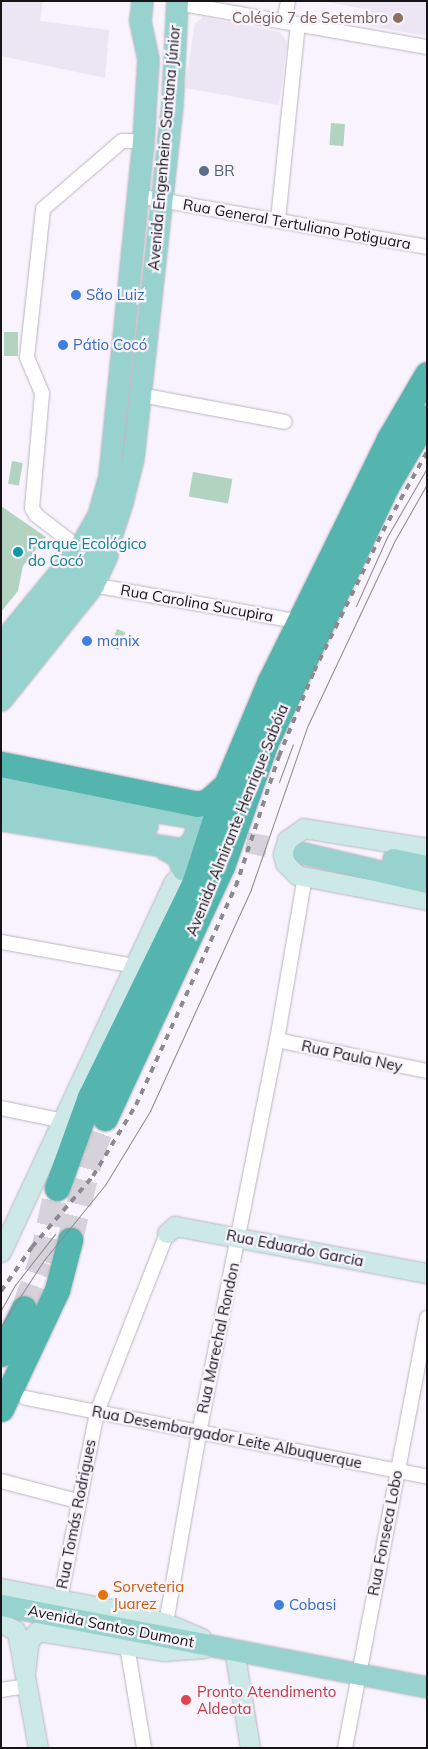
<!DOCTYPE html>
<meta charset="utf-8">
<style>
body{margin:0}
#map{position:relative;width:428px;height:1749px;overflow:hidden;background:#f8f3fc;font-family:Mulish,sans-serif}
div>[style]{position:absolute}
.built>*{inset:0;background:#ece5f4}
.green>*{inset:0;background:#b3d3c1;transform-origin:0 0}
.primary-tunnel>*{height:21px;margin-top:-10.5px;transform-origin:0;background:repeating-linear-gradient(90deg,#d6d2da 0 21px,transparent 0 32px)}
.highway-tunnel>*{height:25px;margin-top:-12.5px;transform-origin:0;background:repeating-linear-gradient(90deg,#d6d2da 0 25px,transparent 0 37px)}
.roads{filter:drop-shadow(0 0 1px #bab6be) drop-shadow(0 0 1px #bab6be)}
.street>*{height:14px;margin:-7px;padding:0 7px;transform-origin:7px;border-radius:7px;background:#fff}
.secondary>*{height:19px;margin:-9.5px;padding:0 9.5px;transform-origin:9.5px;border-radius:9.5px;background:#cce8e7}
.primary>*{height:21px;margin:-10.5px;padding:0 10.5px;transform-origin:10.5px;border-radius:10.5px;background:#98d2ce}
.highway>*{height:25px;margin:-12.5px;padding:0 12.5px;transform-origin:12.5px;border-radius:12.5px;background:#54b4ae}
.tram>*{height:1px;margin:-0.5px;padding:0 0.5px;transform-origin:0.5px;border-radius:0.5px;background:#8d8990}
.rail>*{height:4px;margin-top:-2px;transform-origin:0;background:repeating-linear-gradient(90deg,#8d8990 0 6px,transparent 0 12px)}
.dots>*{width:14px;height:14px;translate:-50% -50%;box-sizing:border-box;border:2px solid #f8f3fc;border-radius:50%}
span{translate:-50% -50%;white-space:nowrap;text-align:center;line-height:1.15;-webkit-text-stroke:4.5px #f8f3fc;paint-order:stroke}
.education-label{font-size:15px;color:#785e54}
.right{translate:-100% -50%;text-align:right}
.street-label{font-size:15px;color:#161417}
.service-label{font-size:15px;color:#4e5e75}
.left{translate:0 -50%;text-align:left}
.shop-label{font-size:15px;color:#366cbe}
.culture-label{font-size:15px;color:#0d838f}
.food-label{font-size:15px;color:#c56008}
.health-label{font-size:15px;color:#be3a42}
.frame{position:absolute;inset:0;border:2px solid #161417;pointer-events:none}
</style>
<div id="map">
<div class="built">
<div style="clip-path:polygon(1px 1px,43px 1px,40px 21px,109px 30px,105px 78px,1px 56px)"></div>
<div style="clip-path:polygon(320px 1px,427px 1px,427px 36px,369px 26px,371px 10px)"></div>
<div style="clip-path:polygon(203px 17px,280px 32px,284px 37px,287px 43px,279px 105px,185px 88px,195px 24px)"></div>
</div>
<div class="green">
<div style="left:331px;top:123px;width:14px;height:22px;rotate:4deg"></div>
<div style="left:4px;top:332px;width:14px;height:24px"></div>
<div style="left:12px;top:461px;width:11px;height:23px;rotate:10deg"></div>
<div style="left:193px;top:472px;width:40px;height:25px;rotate:10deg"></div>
<div style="clip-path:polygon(1px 506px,46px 537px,23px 566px,18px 591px,1px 612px)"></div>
<div style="left:117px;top:629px;width:9px;height:19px;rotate:21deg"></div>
</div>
<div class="primary-tunnel">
<div style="left:215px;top:836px;width:90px;rotate:10.9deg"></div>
</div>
<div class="highway-tunnel">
<div style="left:70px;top:1240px;width:87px;rotate:-76deg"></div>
<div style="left:91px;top:1156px;width:40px;rotate:-69.8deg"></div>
<div style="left:24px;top:1308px;width:50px;rotate:-70.1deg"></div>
<div style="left:41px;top:1261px;width:75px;rotate:-77.6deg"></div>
</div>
<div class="roads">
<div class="street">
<div style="left:177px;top:3px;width:254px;rotate:10deg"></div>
<div style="left:284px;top:22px;width:21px;rotate:-79deg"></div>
<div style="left:138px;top:196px;width:293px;rotate:10deg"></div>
<div style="left:278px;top:220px;width:197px;rotate:-84.2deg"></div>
<div style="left:140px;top:395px;width:147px;rotate:10.5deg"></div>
<div style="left:79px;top:548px;width:54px;rotate:-142.5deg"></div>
<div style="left:36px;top:515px;width:8px;rotate:-120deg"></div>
<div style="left:32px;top:508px;width:115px;rotate:-85deg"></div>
<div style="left:42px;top:393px;width:39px;rotate:-113deg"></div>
<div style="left:27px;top:357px;width:149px;rotate:-83.8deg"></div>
<div style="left:43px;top:209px;width:104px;rotate:-40.7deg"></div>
<div style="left:122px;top:141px;width:21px"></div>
<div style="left:93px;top:585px;width:211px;rotate:10.1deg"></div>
<div style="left:1px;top:942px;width:135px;rotate:10.2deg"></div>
<div style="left:277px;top:1040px;width:153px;rotate:11.7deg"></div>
<div style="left:1px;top:1108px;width:64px;rotate:11.7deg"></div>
<div style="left:26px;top:1398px;width:409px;rotate:11.1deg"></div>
<div style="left:1px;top:1481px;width:79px;rotate:14.7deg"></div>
<div style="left:60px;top:1599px;width:191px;rotate:-78.8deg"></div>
<div style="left:97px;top:1412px;width:192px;rotate:-68.6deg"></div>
<div style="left:166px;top:1623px;width:193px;rotate:-80.1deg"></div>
<div style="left:199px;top:1433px;width:401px;rotate:-78.8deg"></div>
<div style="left:277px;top:1040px;width:165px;rotate:-80.3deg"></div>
<div style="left:127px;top:1646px;width:103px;rotate:80.5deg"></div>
<div style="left:1px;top:1690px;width:26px;rotate:-9deg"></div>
<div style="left:345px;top:1748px;width:438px;rotate:-79.2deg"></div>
</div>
<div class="secondary">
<div style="left:427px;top:848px;width:125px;rotate:-170.8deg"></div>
<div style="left:304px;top:828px;width:21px;rotate:145deg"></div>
<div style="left:287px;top:840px;width:15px;rotate:106deg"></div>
<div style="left:283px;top:854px;width:9px;rotate:77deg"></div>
<div style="left:285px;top:863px;width:17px;rotate:45deg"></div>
<div style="left:297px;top:875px;width:132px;rotate:10.9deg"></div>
<div style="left:167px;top:1233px;width:11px;rotate:-41deg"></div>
<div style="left:175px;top:1226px;width:256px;rotate:10.6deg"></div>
<div style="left:1px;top:1252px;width:407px;rotate:-65deg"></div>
<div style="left:173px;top:883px;width:30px;rotate:-49deg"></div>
<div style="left:1px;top:1588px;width:121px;rotate:10.9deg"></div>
<div style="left:120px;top:1611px;width:48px;rotate:14.6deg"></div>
<div style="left:166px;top:1623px;width:38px;rotate:23deg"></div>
<div style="left:1px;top:1623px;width:16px;rotate:27deg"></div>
<div style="left:15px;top:1630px;width:8px;rotate:67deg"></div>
<div style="left:18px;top:1637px;width:113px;rotate:79.8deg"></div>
<div style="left:234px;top:1649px;width:100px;rotate:80.8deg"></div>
<div style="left:25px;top:1673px;width:33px;rotate:-83deg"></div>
<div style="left:29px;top:1640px;width:13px;rotate:-45deg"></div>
<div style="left:38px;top:1631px;width:128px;rotate:9deg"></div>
<div style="left:164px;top:1651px;width:40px;rotate:-4.3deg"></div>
</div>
<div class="primary">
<div style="left:1px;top:643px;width:123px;rotate:-50.6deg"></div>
<div style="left:79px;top:548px;width:38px;rotate:-60deg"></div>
<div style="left:98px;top:515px;width:41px;rotate:-74.2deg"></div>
<div style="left:109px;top:476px;width:337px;rotate:-84.2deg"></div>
<div style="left:143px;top:141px;width:82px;rotate:-86.5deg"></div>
<div style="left:148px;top:59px;width:40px;rotate:-102deg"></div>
<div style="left:140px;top:20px;width:19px;rotate:-84deg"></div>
<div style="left:1px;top:673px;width:176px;rotate:-51.2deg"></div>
<div style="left:111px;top:536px;width:36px;rotate:-72deg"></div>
<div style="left:122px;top:502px;width:45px;rotate:-76deg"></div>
<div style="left:133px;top:458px;width:357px;rotate:-83.7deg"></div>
<div style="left:172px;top:103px;width:102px;rotate:-87.2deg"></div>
<div style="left:1px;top:700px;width:147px;rotate:-51.3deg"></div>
<div style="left:93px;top:585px;width:33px;rotate:-65deg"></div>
<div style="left:1px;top:786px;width:196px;rotate:9.4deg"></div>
<div style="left:1px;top:802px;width:148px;rotate:9.3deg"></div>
<div style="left:1px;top:820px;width:183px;rotate:9.1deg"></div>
<div style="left:182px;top:849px;width:13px;rotate:-39deg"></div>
<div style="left:192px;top:841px;width:20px;rotate:-70deg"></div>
<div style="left:199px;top:822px;width:11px;rotate:-95deg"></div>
<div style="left:198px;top:811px;width:13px;rotate:-138deg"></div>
<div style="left:164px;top:849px;width:15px;rotate:28deg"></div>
<div style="left:177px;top:856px;width:14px;rotate:69deg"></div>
<div style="left:303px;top:853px;width:127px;rotate:13.2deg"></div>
<div style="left:393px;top:859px;width:35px;rotate:12deg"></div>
<div style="left:1px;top:1605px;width:434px;rotate:10.9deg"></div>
</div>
<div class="highway">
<div style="left:1px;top:764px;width:200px;rotate:11.5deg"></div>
<div style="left:197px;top:804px;width:11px;rotate:-15deg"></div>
<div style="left:208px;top:801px;width:24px;rotate:-42deg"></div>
<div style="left:105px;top:1118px;width:278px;rotate:-65.1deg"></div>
<div style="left:222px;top:866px;width:132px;rotate:-70.5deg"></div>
<div style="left:266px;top:742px;width:282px;rotate:-64.8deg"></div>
<div style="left:386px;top:487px;width:81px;rotate:-59.6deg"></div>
<div style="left:57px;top:1188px;width:97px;rotate:-70.1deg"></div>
<div style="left:90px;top:1097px;width:237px;rotate:-64deg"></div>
<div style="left:194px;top:884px;width:104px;rotate:-72.1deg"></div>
<div style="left:226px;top:785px;width:113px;rotate:-67.1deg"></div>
<div style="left:270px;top:681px;width:270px;rotate:-63.8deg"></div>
<div style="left:389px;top:439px;width:75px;rotate:-59.7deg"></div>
<div style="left:1px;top:1354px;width:51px;rotate:-63.4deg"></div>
<div style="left:1px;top:1409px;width:132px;rotate:-64.8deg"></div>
<div style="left:57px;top:1290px;width:52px;rotate:-75.4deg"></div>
</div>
</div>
<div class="tram">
<div style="left:356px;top:606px;width:76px;rotate:-65.8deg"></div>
<div style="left:387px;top:537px;width:80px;rotate:-59.9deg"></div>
<div style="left:279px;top:782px;width:40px;rotate:-69.8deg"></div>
<div style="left:1px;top:1310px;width:29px;rotate:-61deg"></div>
<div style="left:15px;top:1285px;width:65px;rotate:-51.9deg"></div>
<div style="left:1px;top:1326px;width:79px;rotate:-56.9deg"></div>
<div style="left:44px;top:1260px;width:97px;rotate:-50.9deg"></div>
<div style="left:105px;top:1185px;width:87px;rotate:-58.7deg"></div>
<div style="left:150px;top:1111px;width:244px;rotate:-65.5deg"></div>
<div style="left:251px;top:889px;width:171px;rotate:-70.9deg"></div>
<div style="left:307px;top:727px;width:204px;rotate:-64.8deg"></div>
<div style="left:394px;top:542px;width:67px;rotate:-60.4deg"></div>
</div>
<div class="rail">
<div style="left:1px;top:1291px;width:54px;rotate:-54.8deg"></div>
<div style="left:32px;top:1247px;width:94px;rotate:-49.3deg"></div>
<div style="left:93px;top:1176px;width:83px;rotate:-58.8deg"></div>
<div style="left:136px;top:1105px;width:241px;rotate:-65.5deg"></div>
<div style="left:236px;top:886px;width:137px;rotate:-71.7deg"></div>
<div style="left:279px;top:756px;width:92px;rotate:-67.6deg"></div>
<div style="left:314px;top:671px;width:156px;rotate:-63.8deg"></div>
<div style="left:383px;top:531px;width:90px;rotate:-60.9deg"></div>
</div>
<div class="dots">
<div style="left:398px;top:18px;background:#8d6e63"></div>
<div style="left:204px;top:171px;background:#5c6f8a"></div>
<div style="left:76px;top:295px;background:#3f7fe0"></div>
<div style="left:63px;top:345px;background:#3f7fe0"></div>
<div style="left:18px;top:552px;background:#0f9aa8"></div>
<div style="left:87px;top:641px;background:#3f7fe0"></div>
<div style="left:103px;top:1595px;background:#e8710a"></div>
<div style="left:279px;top:1605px;background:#3f7fe0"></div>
<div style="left:186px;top:1700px;background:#e0444e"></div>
</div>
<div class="education-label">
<span class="right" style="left:388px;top:18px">Colégio 7 de Setembro</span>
</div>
<div class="street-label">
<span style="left:164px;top:148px;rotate:-85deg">Avenida Engenheiro Santana Júnior</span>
<span style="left:297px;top:224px;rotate:10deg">Rua General Tertuliano Potiguara</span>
<span style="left:197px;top:603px;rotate:10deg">Rua Carolina Sucupira</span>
<span style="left:237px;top:820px;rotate:-68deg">Avenida Almirante Henrique Sabóia</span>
<span style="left:352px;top:1056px;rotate:12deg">Rua Paula Ney</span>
<span style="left:295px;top:1248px;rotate:11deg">Rua Eduardo Garcia</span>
<span style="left:218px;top:1338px;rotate:-78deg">Rua Marechal Rondon</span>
<span style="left:227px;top:1437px;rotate:11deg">Rua Desembargador Leite Albuquerque</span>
<span style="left:76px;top:1514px;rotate:-79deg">Rua Tomás Rodrigues</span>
<span style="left:385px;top:1533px;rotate:-79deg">Rua Fonseca Lobo</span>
<span style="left:111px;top:1626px;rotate:11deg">Avenida Santos Dumont</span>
</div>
<div class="service-label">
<span class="left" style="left:214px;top:171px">BR</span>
</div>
<div class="shop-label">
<span class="left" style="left:86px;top:295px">São Luiz</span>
<span class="left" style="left:73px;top:345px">Pátio Cocó</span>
<span class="left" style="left:97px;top:641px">manix</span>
<span class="left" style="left:289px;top:1605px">Cobasi</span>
</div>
<div class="culture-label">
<span class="left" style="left:28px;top:552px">Parque Ecológico<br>do Cocó</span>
</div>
<div class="food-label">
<span class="left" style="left:113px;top:1595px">Sorveteria<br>Juarez</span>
</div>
<div class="health-label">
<span class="left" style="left:197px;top:1700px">Pronto Atendimento<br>Aldeota</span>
</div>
<div class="frame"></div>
</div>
